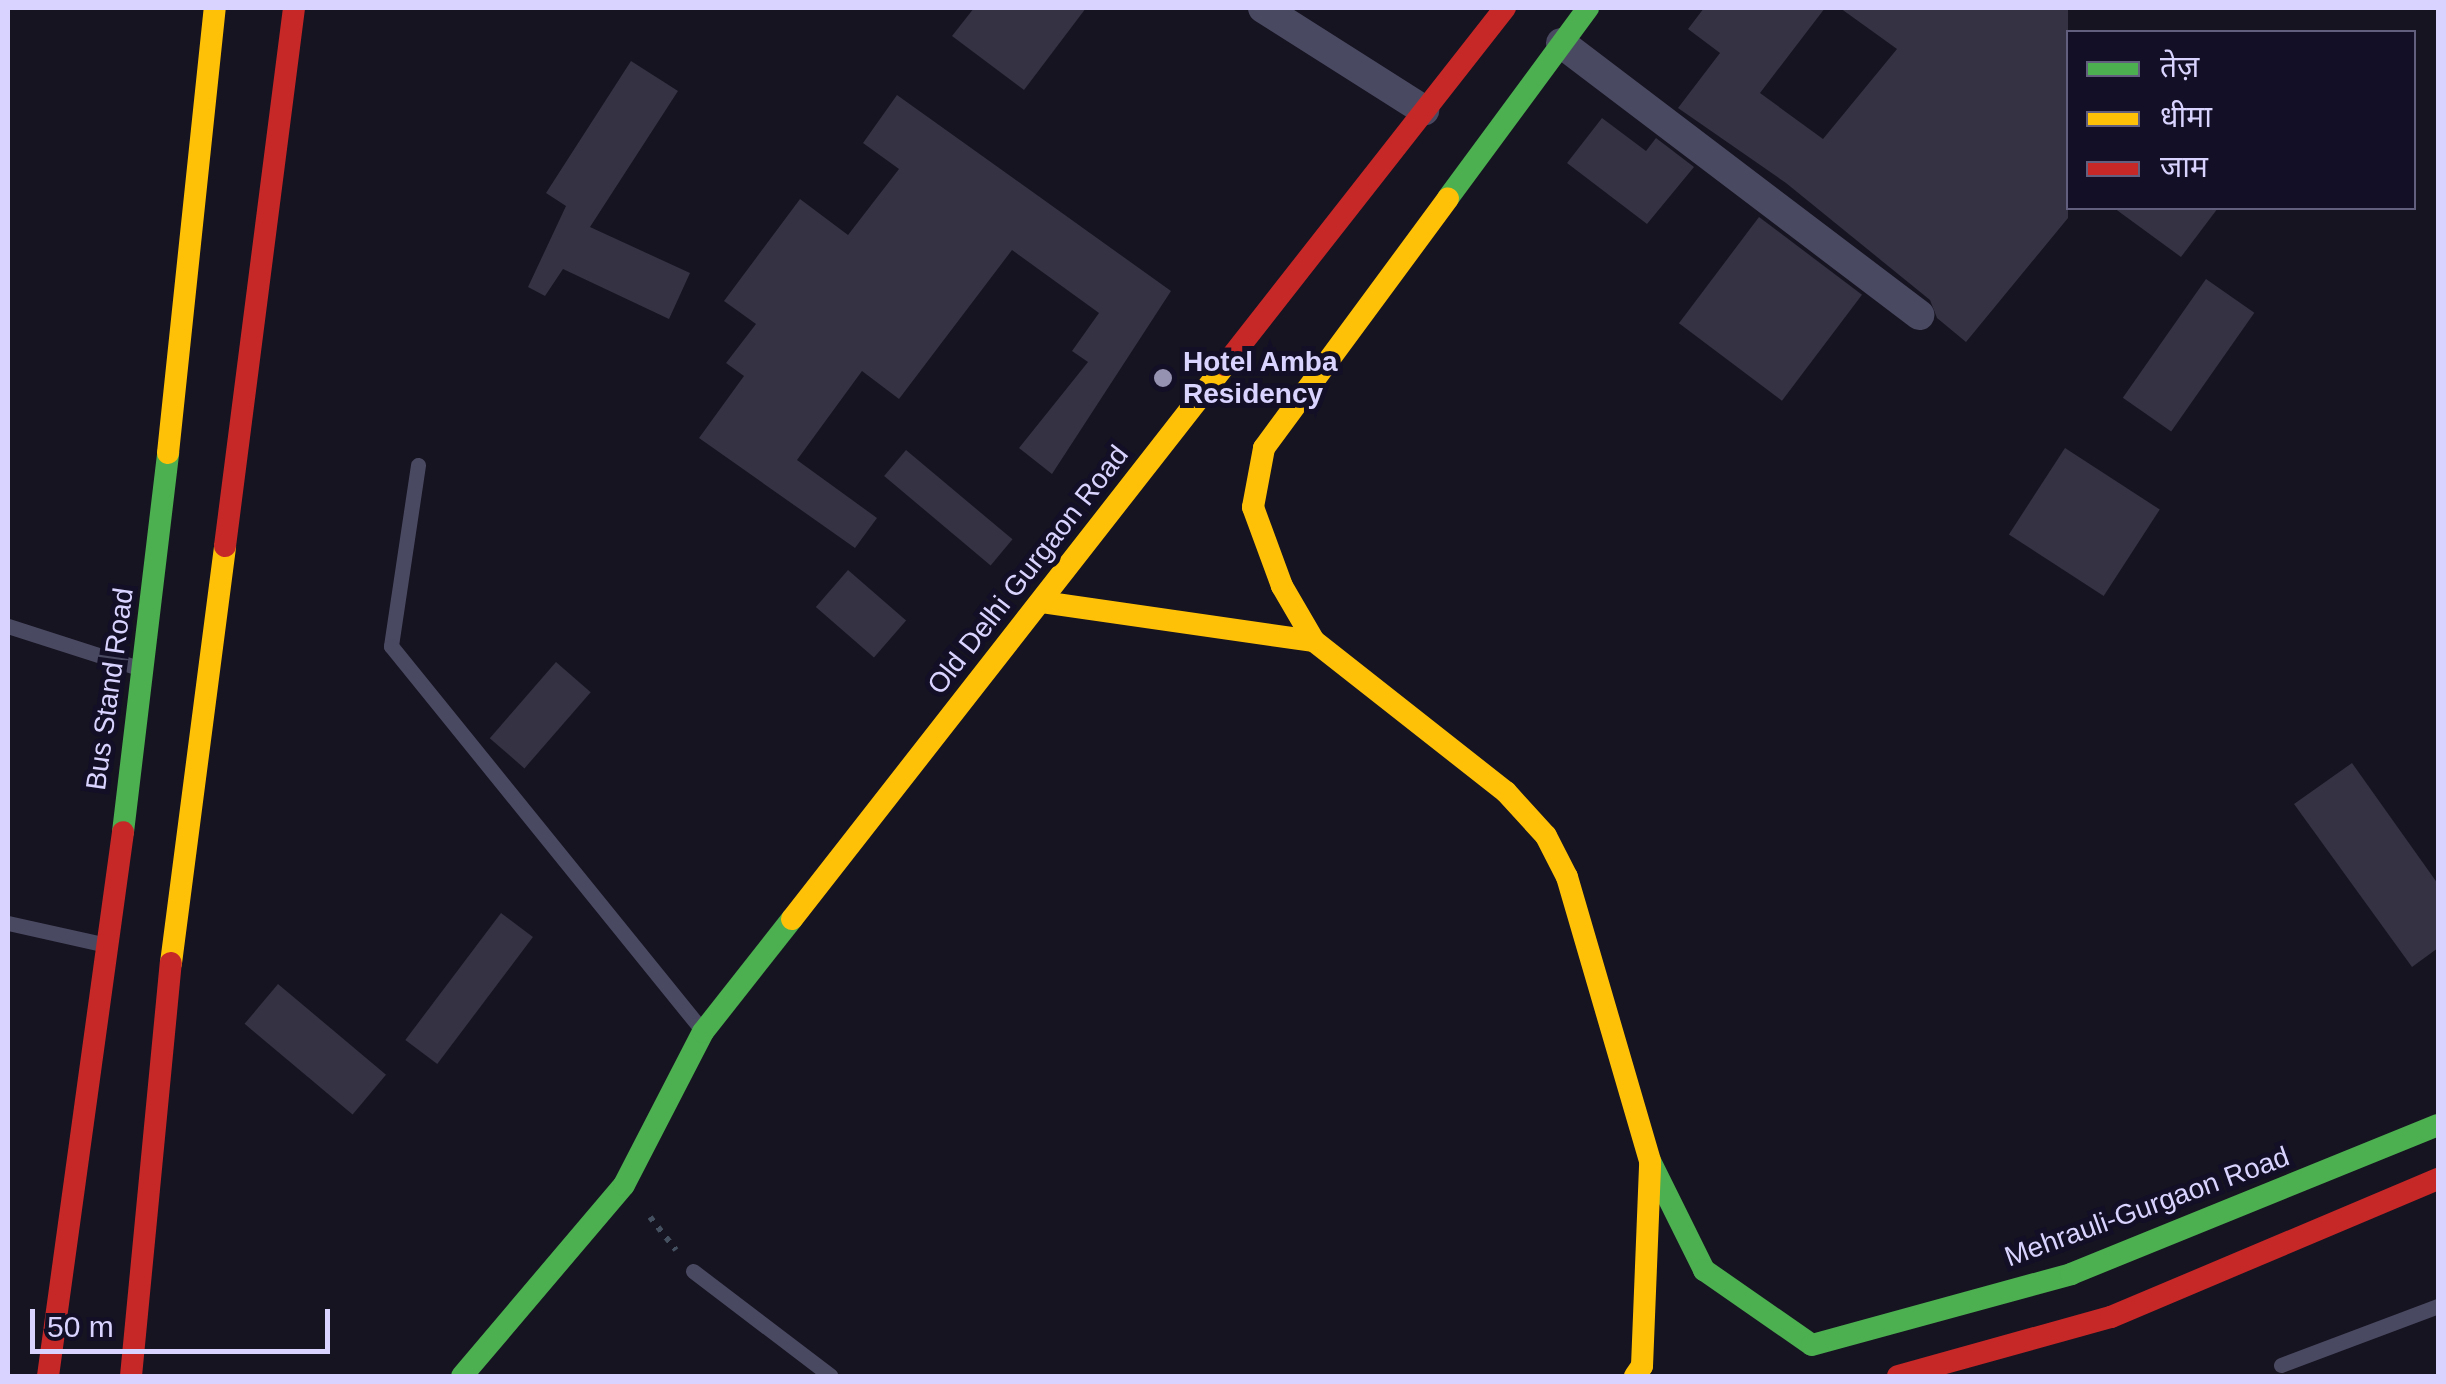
<!DOCTYPE html>
<meta charset="utf-8">
<style>
body{margin:0}
#map{position:relative;width:2446px;height:1384px;overflow:hidden;background:#161421;font-family:Arial,"Noto Sans Devanagari",sans-serif}
div>[style]{position:absolute}
.building>*{inset:0;background:#343243;transform-origin:0 0}
.path>*{height:6px;margin-top:-3px;transform-origin:0;background:repeating-linear-gradient(90deg,#44505f 0 5px,transparent 0 13px)}
.lane>*{height:15px;margin:-7.5px;padding:0 7.5px;transform-origin:7.5px;border-radius:7.5px;background:#4a4962}
.street>*{height:30px;margin:-15px;padding:0 15px;transform-origin:15px;border-radius:15px;background:#4a4962}
.fast>*{height:22px;margin:-11px;padding:0 11px;transform-origin:11px;border-radius:11px;background:#4caf50}
.slow>*{height:22px;margin:-11px;padding:0 11px;transform-origin:11px;border-radius:11px;background:#ffc107}
.jam>*{height:22px;margin:-11px;padding:0 11px;transform-origin:11px;border-radius:11px;background:#c62828}
.dots>*{width:28px;height:28px;translate:-50% -50%;box-sizing:border-box;border:5px solid #130f26;border-radius:50%}
span{translate:-50% -50%;white-space:nowrap;text-align:center;line-height:1.15;-webkit-text-stroke:10px #130f26;paint-order:stroke}
.poi-label{font-size:28px;color:#d9d4ff;font-weight:700}
.left{translate:0 -50%;text-align:left}
.street-label{font-size:28px;color:#d9d4ff}
.frame{position:absolute;inset:0;border:10px solid #d9d4ff;pointer-events:none}
.legend{position:absolute;left:2066px;top:30px;width:350px;height:180px;box-sizing:border-box;background:#130f26;border:2px solid #625e7d;margin:0;padding:12px 18px;list-style:none;font-size:30px;color:#d9d4ff}
.legend li{display:flex;align-items:center;gap:20px;height:50px}
.legend b{width:50px;border:2px solid #625e7d}
.scale{position:absolute;left:30px;top:1309px;width:300px;height:45px;box-sizing:border-box;border:5px solid #d9d4ff;border-top:0;padding-left:12px;font-size:30px;line-height:35px;white-space:nowrap;color:#d9d4ff;-webkit-text-stroke:8px #130f26;paint-order:stroke}
</style>
<div id="map">
<div class="building">
<div style="clip-path:polygon(974px 8px,1086px 8px,1024px 90px,952px 36px)"></div>
<div style="clip-path:polygon(1704px 8px,1825px 8px,1760px 93px,1823px 139px,1897px 49px,1840px 8px,2068px 8px,2068px 218px,1966px 342px,1937px 318px,1930px 300px,1786px 183px,1678px 108px,1720px 53px,1688px 29px)"></div>
<div style="clip-path:polygon(631px 61px,678px 91px,590px 227px,690px 273px,669px 319px,563px 269px,545px 296px,528px 287px,566px 206px,546px 193px)"></div>
<div style="clip-path:polygon(897px 95px,1171px 291px,1052px 474px,1019px 448px,1088px 362px,1072px 351px,1099px 313px,1012px 250px,899px 399px,862px 371px,797px 460px,877px 518px,855px 548px,699px 438px,744px 376px,726px 363px,756px 324px,724px 301px,800px 199px,848px 235px,899px 169px,863px 143px)"></div>
<div style="clip-path:polygon(1602px 118px,1646px 151px,1656px 138px,1694px 167px,1647px 224px,1567px 163px)"></div>
<div style="clip-path:polygon(2114px 208px,2218px 208px,2181px 257px)"></div>
<div style="left:1759px;top:217px;width:129px;height:133px;rotate:37deg"></div>
<div style="left:2206px;top:279px;width:59px;height:145px;rotate:35deg"></div>
<div style="left:2065px;top:448px;width:113px;height:103px;rotate:33deg"></div>
<div style="left:906px;top:450px;width:139px;height:34px;rotate:40deg"></div>
<div style="left:848px;top:570px;width:77px;height:49px;rotate:41deg"></div>
<div style="left:556px;top:662px;width:46px;height:101px;rotate:41deg"></div>
<div style="clip-path:polygon(2352px 763px,2438px 884px,2438px 948px,2412px 967px,2294px 804px)"></div>
<div style="left:501px;top:913px;width:40px;height:159px;rotate:37deg"></div>
<div style="left:278px;top:984px;width:141px;height:52px;rotate:40deg"></div>
</div>
<div class="path">
<div style="left:650px;top:1217px;width:42px;rotate:51.8deg"></div>
</div>
<div class="lane">
<div style="left:418px;top:465px;width:183px;rotate:98.5deg"></div>
<div style="left:391px;top:646px;width:493px;rotate:51deg"></div>
<div style="left:8px;top:626px;width:141px;rotate:17.8deg"></div>
<div style="left:8px;top:923px;width:96px;rotate:12.6deg"></div>
<div style="left:693px;top:1271px;width:173px;rotate:37.3deg"></div>
<div style="left:2281px;top:1365px;width:168px;rotate:-20.6deg"></div>
</div>
<div class="street">
<div style="left:1263px;top:8px;width:191px;rotate:32.4deg"></div>
<div style="left:1561px;top:43px;width:450px;rotate:37.2deg"></div>
</div>
<div class="fast">
<div style="left:1448px;top:198px;width:236px;rotate:-53.6deg"></div>
<div style="left:123px;top:832px;width:382px;rotate:-83.2deg"></div>
<div style="left:1650px;top:1161px;width:122px;rotate:63.6deg"></div>
<div style="left:1704px;top:1270px;width:131px;rotate:34.8deg"></div>
<div style="left:1812px;top:1345px;width:269px;rotate:-15.3deg"></div>
<div style="left:2071px;top:1274px;width:396px;rotate:-22.1deg"></div>
<div style="left:462px;top:1376px;width:250px;rotate:-49.7deg"></div>
<div style="left:624px;top:1185px;width:172px;rotate:-62.7deg"></div>
<div style="left:703px;top:1032px;width:144px;rotate:-51.8deg"></div>
</div>
<div class="slow">
<div style="left:168px;top:453px;width:447px;rotate:-84deg"></div>
<div style="left:1042px;top:602px;width:275px;rotate:8.2deg"></div>
<div style="left:1314px;top:641px;width:244px;rotate:38.2deg"></div>
<div style="left:1506px;top:792px;width:59px;rotate:47.7deg"></div>
<div style="left:1546px;top:836px;width:46px;rotate:62.9deg"></div>
<div style="left:1567px;top:877px;width:296px;rotate:73.7deg"></div>
<div style="left:1314px;top:641px;width:64px;rotate:-120.2deg"></div>
<div style="left:1282px;top:586px;width:84px;rotate:-110.2deg"></div>
<div style="left:1253px;top:507px;width:60px;rotate:-79.4deg"></div>
<div style="left:1264px;top:448px;width:310px;rotate:-53.6deg"></div>
<div style="left:792px;top:919px;width:703px;rotate:-51.99deg"></div>
<div style="left:171px;top:963px;width:420px;rotate:-82.6deg"></div>
<div style="left:1635px;top:1376px;width:12px;rotate:-55deg"></div>
<div style="left:1642px;top:1366px;width:202px;rotate:-87.7deg"></div>
</div>
<div class="jam">
<div style="left:1225px;top:365px;width:454px;rotate:-51.9deg"></div>
<div style="left:225px;top:546px;width:542px;rotate:-82.69deg"></div>
<div style="left:48px;top:1376px;width:549px;rotate:-82.15deg"></div>
<div style="left:131px;top:1376px;width:415px;rotate:-84.5deg"></div>
<div style="left:1898px;top:1376px;width:221px;rotate:-15.5deg"></div>
<div style="left:2111px;top:1317px;width:355px;rotate:-22.9deg"></div>
</div>
<div class="dots">
<div style="left:1163px;top:378px;background:#9591b1"></div>
</div>
<div class="poi-label">
<span class="left" style="left:1183px;top:378px">Hotel Amba<br>Residency</span>
</div>
<div class="street-label">
<span style="left:1028px;top:570px;rotate:-52deg">Old Delhi Gurgaon Road</span>
<span style="left:110px;top:689px;rotate:-82deg">Bus Stand Road</span>
<span style="left:2147px;top:1207px;rotate:-20deg">Mehrauli-Gurgaon Road</span>
</div>
<div class="frame"></div>
<ul class="legend">
<li><b style="height:12px;background:#4caf50"></b>तेज़</li>
<li><b style="height:12px;background:#ffc107"></b>धीमा</li>
<li><b style="height:12px;background:#c62828"></b>जाम</li>
</ul>
<div class="scale">50 m</div>
</div>
